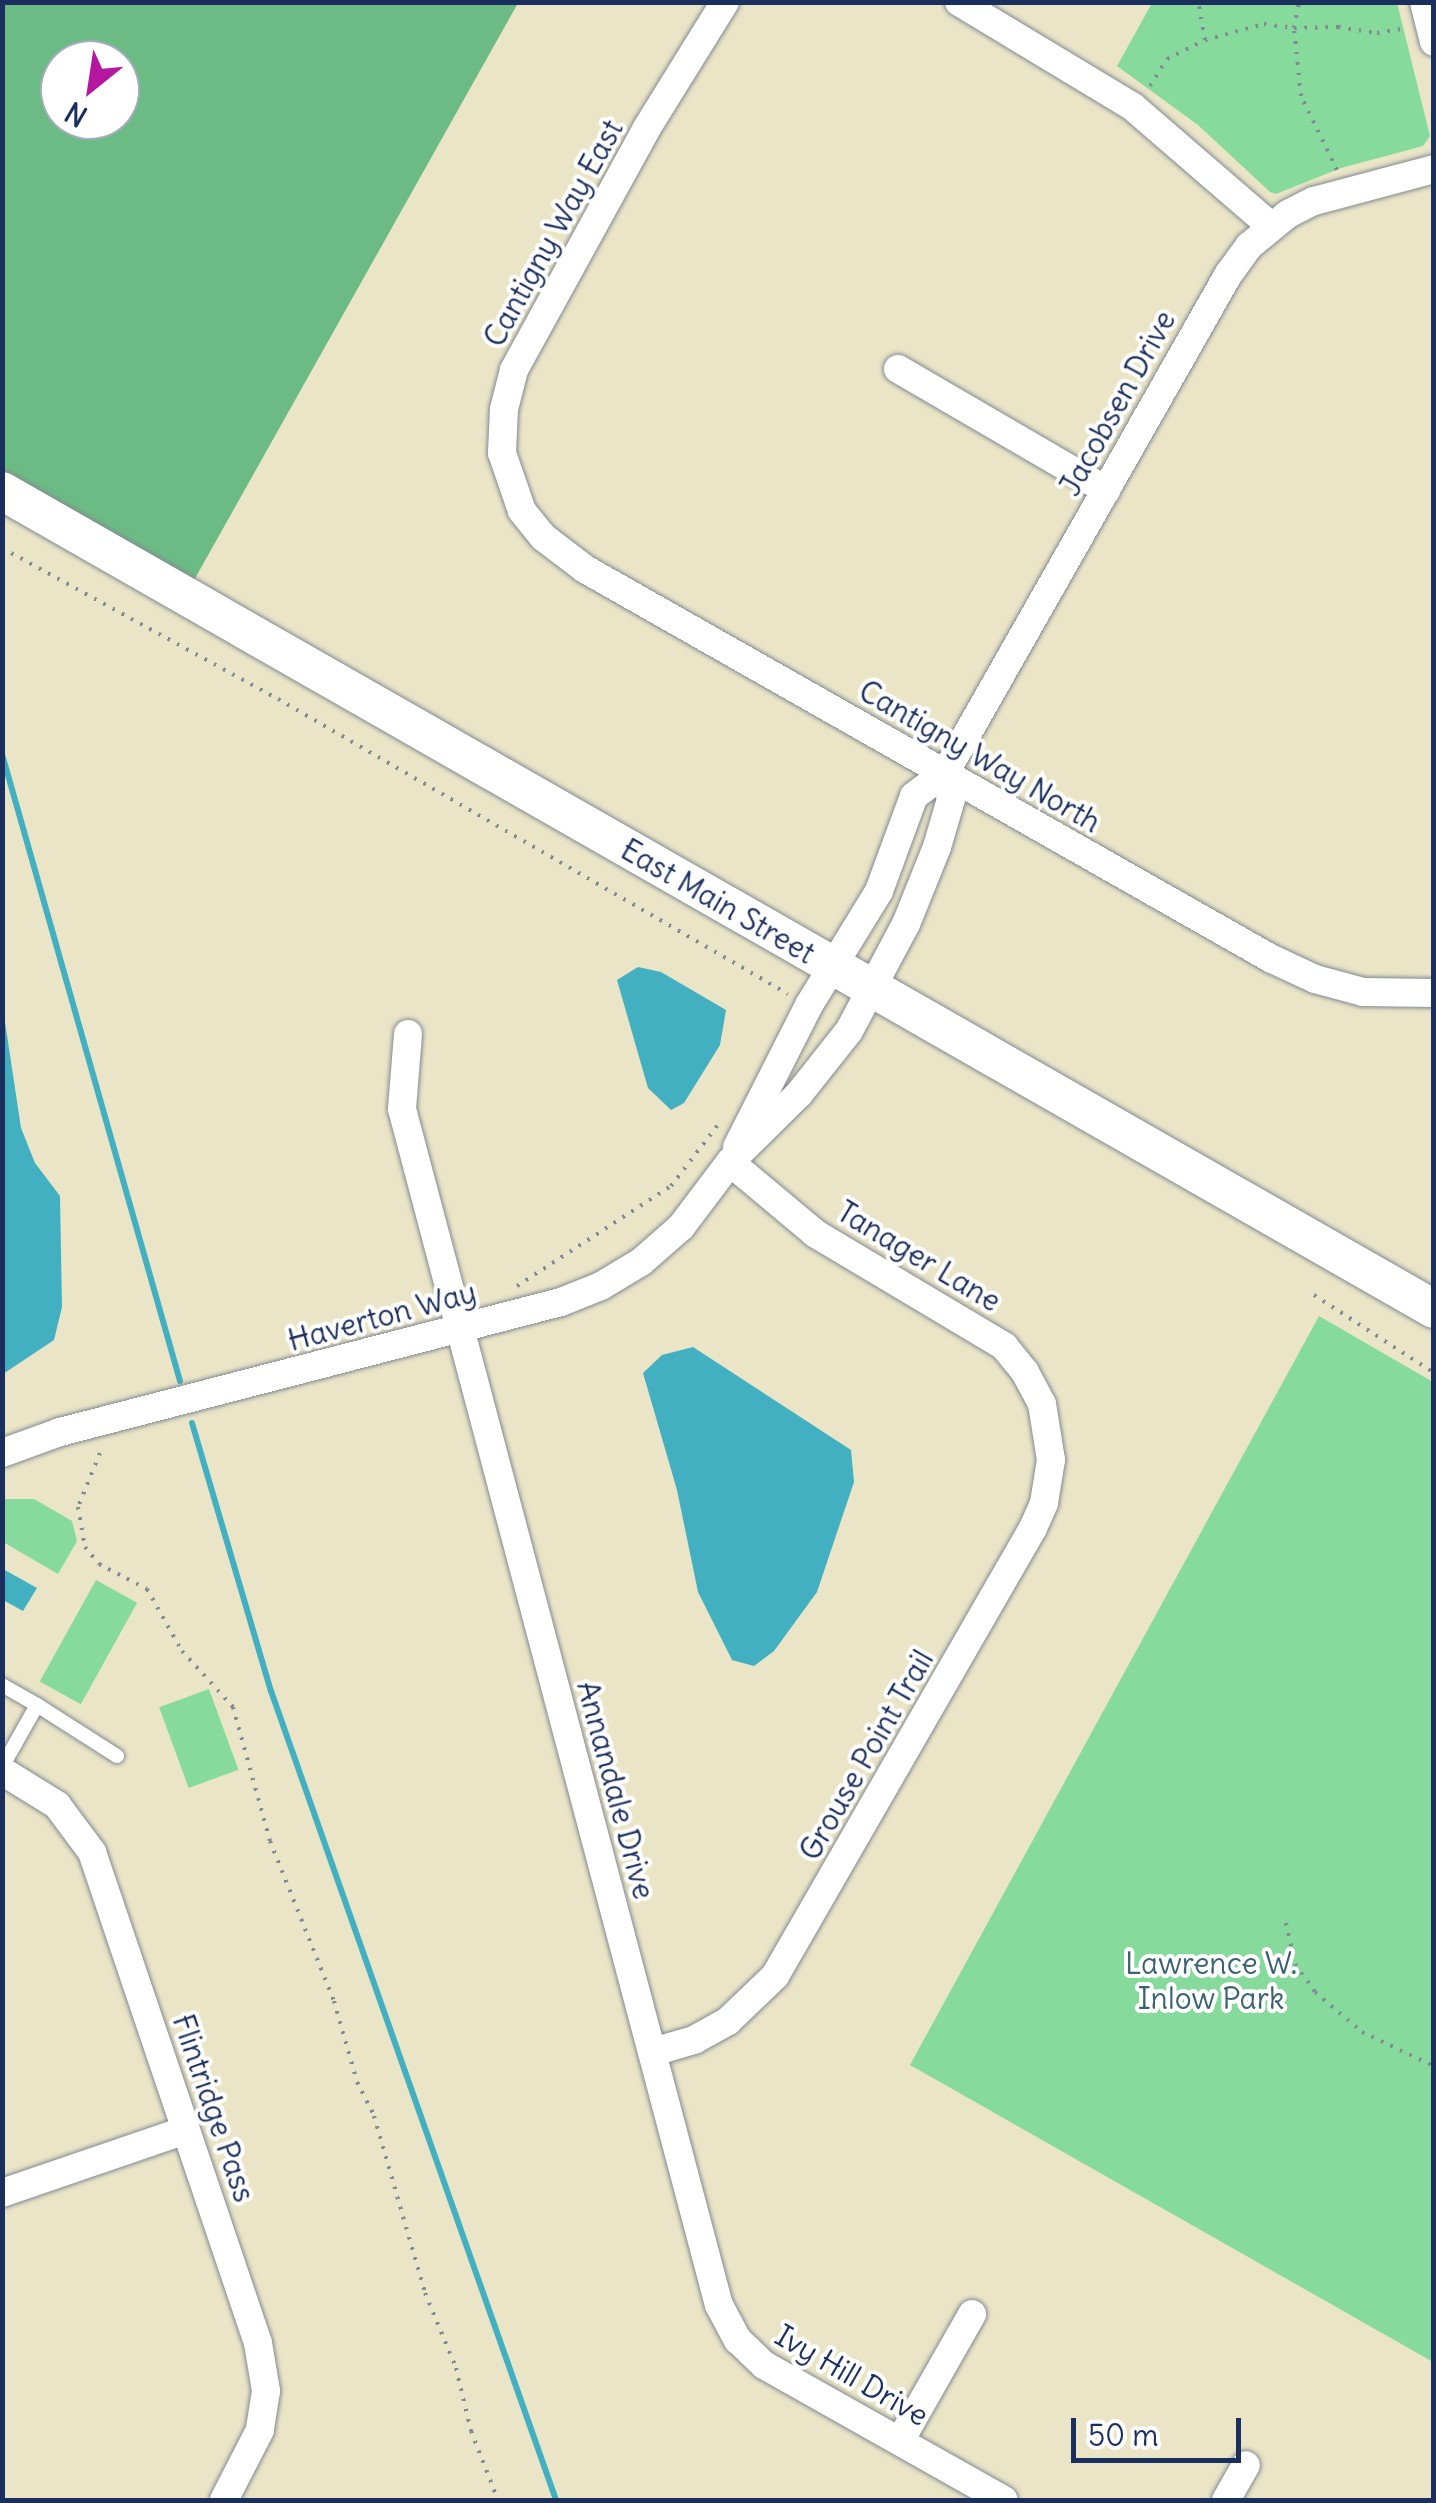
<!DOCTYPE html>
<style>
body{margin:0}
#map{position:relative;width:1436px;height:2503px;overflow:hidden;background:#eae5c7;font-family:Delius,sans-serif}
div>[style]{position:absolute}
.green>*{inset:0;background:#86da9c;transform-origin:0 0}
.forest>*{inset:0;background:#6cba84}
.water>*{inset:0;background:#43b0c1}
.stream>*{height:6px;margin:-3px;padding:0 3px;transform-origin:3px;border-radius:3px;background:#43b0c1}
.path>*{height:4px;margin-top:-2px;transform-origin:0;background:repeating-linear-gradient(90deg,#828a92 0 2.5px,transparent 0 10.5px)}
.roads{filter:drop-shadow(0 0 2px #828a92) drop-shadow(0 0 2px #828a92)}
.service>*{height:14px;margin:-7px;padding:0 7px;transform-origin:7px;border-radius:7px;background:#fff}
.minor>*{height:28px;margin:-14px;padding:0 14px;transform-origin:14px;border-radius:14px;background:#fff}
.secondary>*{height:38px;margin:-19px;padding:0 19px;transform-origin:19px;border-radius:19px;background:#fff}
span{translate:-50% -50%;white-space:nowrap;text-align:center;line-height:1.15;-webkit-text-stroke:8px #fff;paint-order:stroke}
.street-label{font-size:30px;color:#1b2f5e}
.park-label{font-size:30px;color:#3b6271}
.frame{position:absolute;inset:0;border:5px solid #1b2f5e;pointer-events:none}
.north{position:absolute;left:40px;top:40px;width:100px;height:100px;box-sizing:border-box;background:#fff;border:2px solid #a4acbf;border-radius:50%;rotate:210deg;font-size:28px;font-weight:700;line-height:40px;text-align:center;color:#1b2f5e}
.north::after{content:'';display:block;margin:auto;width:35px;height:45px;background:#b5179e;clip-path:polygon(50% 0,100% 100%,50% 72%,0 100%)}
.scale{position:absolute;left:1071px;top:2418px;width:170px;height:45px;box-sizing:border-box;border:5px solid #1b2f5e;border-top:0;padding-left:12px;font-size:30px;line-height:35px;white-space:nowrap;color:#1b2f5e;-webkit-text-stroke:8px #fff;paint-order:stroke}
</style>
<div id="map">
<div class="green">
<div style="clip-path:polygon(1152px 3px,1397px 3px,1430px 136px,1423px 146px,1341px 168px,1276px 194px,1270px 192px,1198px 125px,1117px 66px)"></div>
<div style="clip-path:polygon(1319px 1316px,1433px 1382px,1433px 2362px,910px 2065px)"></div>
<div style="clip-path:polygon(3px 1499px,34px 1499px,72px 1521px,77px 1541px,58px 1574px,3px 1542px)"></div>
<div style="left:96px;top:1580px;width:47px;height:116px;rotate:29deg"></div>
<div style="left:209px;top:1689px;width:86px;height:53px;rotate:70deg"></div>
</div>
<div class="forest">
<div style="clip-path:polygon(evenodd,3px 3px,518px 3px,193px 582px,3px 475px,3px 3px,60px 60px,120px 60px,120px 120px,60px 120px,60px 60px)"></div>
</div>
<div class="water">
<div style="clip-path:polygon(638px 967px,661px 972px,726px 1010px,720px 1045px,684px 1103px,671px 1110px,648px 1088px,617px 980px)"></div>
<div style="clip-path:polygon(2px 1002px,21px 1128px,35px 1163px,60px 1196px,62px 1307px,54px 1340px,3px 1374px)"></div>
<div style="clip-path:polygon(693px 1347px,851px 1450px,854px 1482px,817px 1592px,774px 1651px,754px 1666px,732px 1660px,698px 1592px,677px 1490px,643px 1373px,662px 1355px)"></div>
<div style="clip-path:polygon(3px 1569px,37px 1588px,23px 1611px,3px 1600px)"></div>
</div>
<div class="stream">
<div style="left:2px;top:754px;width:652px;rotate:74.15deg"></div>
<div style="left:192px;top:1423px;width:279px;rotate:73.6deg"></div>
<div style="left:271px;top:1691px;width:858px;rotate:70.59deg"></div>
</div>
<div class="path">
<div style="left:1205px;top:40px;width:61px;rotate:-15.2deg"></div>
<div style="left:1264px;top:24px;width:30px;rotate:8deg"></div>
<div style="left:1294px;top:28px;width:26px;rotate:-79deg"></div>
<div style="left:1150px;top:86px;width:32px;rotate:-58deg"></div>
<div style="left:1167px;top:59px;width:42px;rotate:-26.6deg"></div>
<div style="left:1205px;top:40px;width:39px;rotate:-100deg"></div>
<div style="left:1337px;top:170px;width:82px;rotate:-115.9deg"></div>
<div style="left:1301px;top:96px;width:68px;rotate:-95.9deg"></div>
<div style="left:1294px;top:28px;width:44px;rotate:-1.3deg"></div>
<div style="left:1338px;top:27px;width:39px;rotate:9deg"></div>
<div style="left:1377px;top:33px;width:30px;rotate:-9deg"></div>
<div style="left:2px;top:548px;width:315px;rotate:28.7deg"></div>
<div style="left:278px;top:699px;width:589px;rotate:30.05deg"></div>
<div style="left:517px;top:1286px;width:184px;rotate:-33deg"></div>
<div style="left:671px;top:1186px;width:76px;rotate:-52.5deg"></div>
<div style="left:1314px;top:1295px;width:143px;rotate:33deg"></div>
<div style="left:100px;top:1453px;width:58px;rotate:112.2deg"></div>
<div style="left:78px;top:1507px;width:41px;rotate:80.1deg"></div>
<div style="left:85px;top:1547px;width:22px;rotate:51deg"></div>
<div style="left:99px;top:1564px;width:54px;rotate:27.5deg"></div>
<div style="left:147px;top:1589px;width:71px;rotate:60.6deg"></div>
<div style="left:182px;top:1651px;width:76px;rotate:47.7deg"></div>
<div style="left:233px;top:1707px;width:139px;rotate:74.6deg"></div>
<div style="left:270px;top:1841px;width:172px;rotate:68.2deg"></div>
<div style="left:334px;top:2001px;width:84px;rotate:74.1deg"></div>
<div style="left:357px;top:2082px;width:38px;rotate:63deg"></div>
<div style="left:374px;top:2116px;width:184px;rotate:73.9deg"></div>
<div style="left:425px;top:2293px;width:81px;rotate:67.5deg"></div>
<div style="left:456px;top:2368px;width:65px;rotate:76.6deg"></div>
<div style="left:471px;top:2431px;width:74px;rotate:68.6deg"></div>
<div style="left:1286px;top:1923px;width:42px;rotate:77.6deg"></div>
<div style="left:1295px;top:1964px;width:34px;rotate:54deg"></div>
<div style="left:1315px;top:1992px;width:62px;rotate:40.4deg"></div>
<div style="left:1362px;top:2032px;width:80px;rotate:25.3deg"></div>
</div>
<div class="roads">
<div class="service">
<div style="left:2px;top:1685px;width:40px;rotate:29.7deg"></div>
<div style="left:37px;top:1705px;width:71px;rotate:119.4deg"></div>
<div style="left:37px;top:1705px;width:95px;rotate:32.5deg"></div>
</div>
<div class="minor">
<div style="left:725px;top:2px;width:148px;rotate:121.8deg"></div>
<div style="left:647px;top:128px;width:276px;rotate:118.8deg"></div>
<div style="left:514px;top:370px;width:40px;rotate:104.4deg"></div>
<div style="left:504px;top:409px;width:44px;rotate:92.6deg"></div>
<div style="left:502px;top:453px;width:61px;rotate:71deg"></div>
<div style="left:522px;top:511px;width:33px;rotate:51deg"></div>
<div style="left:543px;top:537px;width:53px;rotate:37.3deg"></div>
<div style="left:585px;top:569px;width:788px;rotate:29.59deg"></div>
<div style="left:1270px;top:958px;width:50px;rotate:25deg"></div>
<div style="left:1315px;top:979px;width:50px;rotate:15.2deg"></div>
<div style="left:1363px;top:992px;width:71px;rotate:0.8deg"></div>
<div style="left:959px;top:2px;width:203px;rotate:31.1deg"></div>
<div style="left:1133px;top:107px;width:182px;rotate:40.8deg"></div>
<div style="left:1424px;top:2px;width:41px;rotate:76deg"></div>
<div style="left:898px;top:369px;width:241px;rotate:30.2deg"></div>
<div style="left:408px;top:1034px;width:75px;rotate:94.6deg"></div>
<div style="left:402px;top:1109px;width:1237px;rotate:75.16deg"></div>
<div style="left:719px;top:2305px;width:40px;rotate:62deg"></div>
<div style="left:738px;top:2340px;width:36px;rotate:44deg"></div>
<div style="left:764px;top:2365px;width:275px;rotate:29.4deg"></div>
<div style="left:737px;top:1147px;width:159px;rotate:-63.1deg"></div>
<div style="left:809px;top:1005px;width:134px;rotate:-58.4deg"></div>
<div style="left:879px;top:891px;width:101px;rotate:-69.8deg"></div>
<div style="left:914px;top:796px;width:39px;rotate:-37deg"></div>
<div style="left:945px;top:773px;width:573px;rotate:-60.39deg"></div>
<div style="left:1228px;top:275px;width:36px;rotate:-54deg"></div>
<div style="left:1249px;top:246px;width:50px;rotate:-39.4deg"></div>
<div style="left:1288px;top:214px;width:29px;rotate:-27deg"></div>
<div style="left:1314px;top:201px;width:124px;rotate:-14.9deg"></div>
<div style="left:2px;top:1453px;width:62px;rotate:-19.9deg"></div>
<div style="left:60px;top:1432px;width:518px;rotate:-14.55deg"></div>
<div style="left:561px;top:1302px;width:43px;rotate:-21.8deg"></div>
<div style="left:601px;top:1286px;width:47px;rotate:-31deg"></div>
<div style="left:641px;top:1262px;width:53px;rotate:-41.2deg"></div>
<div style="left:681px;top:1227px;width:81px;rotate:-53deg"></div>
<div style="left:730px;top:1162px;width:97px;rotate:-44.6deg"></div>
<div style="left:799px;top:1094px;width:80px;rotate:-51.6deg"></div>
<div style="left:849px;top:1031px;width:121px;rotate:-62deg"></div>
<div style="left:906px;top:924px;width:83px;rotate:-68.1deg"></div>
<div style="left:937px;top:847px;width:50px;rotate:-73.7deg"></div>
<div style="left:951px;top:799px;width:27px;rotate:-103deg"></div>
<div style="left:2px;top:1771px;width:65px;rotate:31.7deg"></div>
<div style="left:57px;top:1805px;width:59px;rotate:53.3deg"></div>
<div style="left:92px;top:1852px;width:518px;rotate:71.32deg"></div>
<div style="left:258px;top:2343px;width:49px;rotate:80.5deg"></div>
<div style="left:266px;top:2391px;width:39px;rotate:99deg"></div>
<div style="left:260px;top:2430px;width:79px;rotate:117.2deg"></div>
<div style="left:653px;top:2052px;width:43px;rotate:-16.3deg"></div>
<div style="left:694px;top:2040px;width:39px;rotate:-29deg"></div>
<div style="left:728px;top:2021px;width:65px;rotate:-43.8deg"></div>
<div style="left:775px;top:1976px;width:517px;rotate:-60.06deg"></div>
<div style="left:1033px;top:1528px;width:27px;rotate:-66deg"></div>
<div style="left:1044px;top:1503px;width:44px;rotate:-80.8deg"></div>
<div style="left:1051px;top:1460px;width:57px;rotate:-99.1deg"></div>
<div style="left:1042px;top:1404px;width:36px;rotate:-118deg"></div>
<div style="left:1025px;top:1372px;width:33px;rotate:-129deg"></div>
<div style="left:1004px;top:1346px;width:219px;rotate:-149.2deg"></div>
<div style="left:816px;top:1234px;width:112px;rotate:-140.1deg"></div>
<div style="left:2px;top:2193px;width:194px;rotate:-18.9deg"></div>
<div style="left:900px;top:2441px;width:146px;rotate:-60.4deg"></div>
<div style="left:1226px;top:2500px;width:40px;rotate:-60.3deg"></div>
</div>
<div class="secondary">
<div style="left:2px;top:491px;width:1649px;rotate:29.74deg"></div>
</div>
</div>
<div class="street-label">
<span style="left:553px;top:233px;rotate:-61deg">Cantigny Way East</span>
<span style="left:1117px;top:403px;rotate:-61deg">Jacobsen Drive</span>
<span style="left:980px;top:756px;rotate:30deg">Cantigny Way North</span>
<span style="left:718px;top:901px;rotate:30deg">East Main Street</span>
<span style="left:919px;top:1256px;rotate:31deg">Tanager Lane</span>
<span style="left:382px;top:1316px;rotate:-15deg">Haverton Way</span>
<span style="left:866px;top:1755px;rotate:-60deg">Grouse Point Trail</span>
<span style="left:616px;top:1790px;rotate:75deg">Annandale Drive</span>
<span style="left:214px;top:2108px;rotate:71deg">Flintridge Pass</span>
<span style="left:852px;top:2375px;rotate:30deg">Ivy Hill Drive</span>
</div>
<div class="park-label">
<span style="left:1211px;top:1980px">Lawrence W.<br>Inlow Park</span>
</div>
<div class="frame"></div>
<div class="north">N</div>
<div class="scale">50 m</div>
</div>
